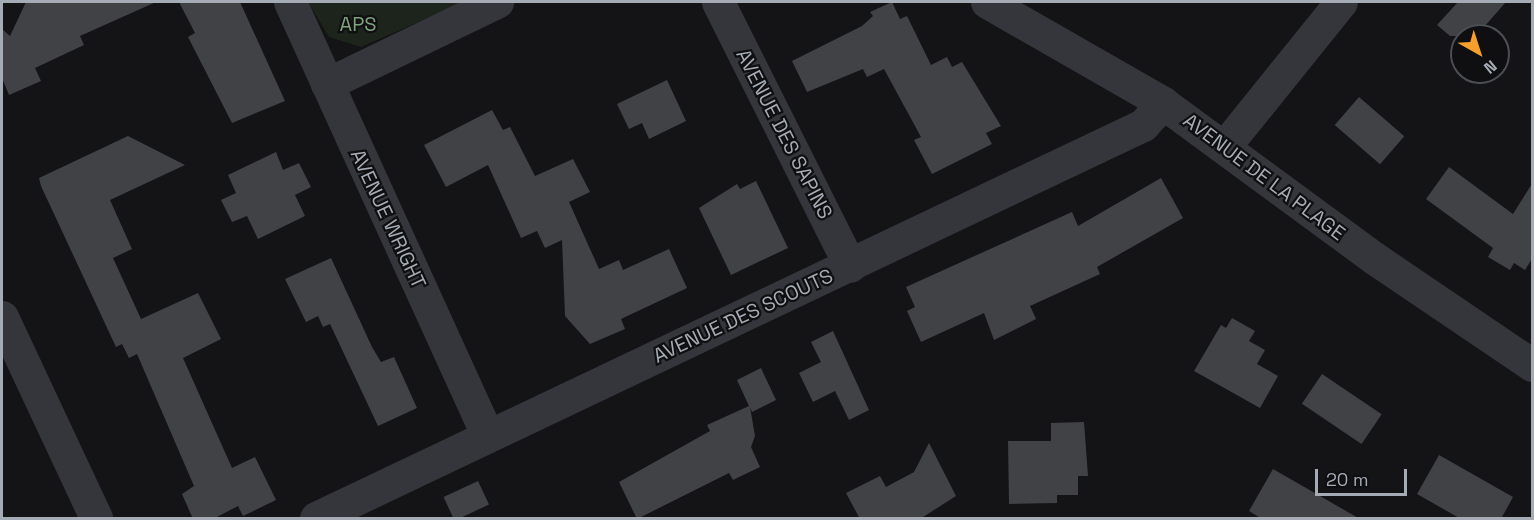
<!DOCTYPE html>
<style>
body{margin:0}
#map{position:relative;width:1534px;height:520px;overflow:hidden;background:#141416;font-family:"Space Grotesk",sans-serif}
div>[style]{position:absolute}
.green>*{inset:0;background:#1c241c}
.building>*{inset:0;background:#404246;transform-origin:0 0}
.street>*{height:33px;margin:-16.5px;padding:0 16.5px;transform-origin:16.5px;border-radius:16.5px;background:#35363b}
span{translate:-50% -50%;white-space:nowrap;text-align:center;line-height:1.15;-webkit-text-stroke:4.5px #0f0f11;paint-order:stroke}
.park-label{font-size:20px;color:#7da27c}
.street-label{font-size:20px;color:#a5acb6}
.frame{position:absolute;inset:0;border:3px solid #a5acb6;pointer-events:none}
.north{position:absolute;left:1450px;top:24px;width:60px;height:60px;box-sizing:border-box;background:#0f0f11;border:2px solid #4b4e53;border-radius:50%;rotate:141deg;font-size:16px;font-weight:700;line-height:24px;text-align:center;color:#a5acb6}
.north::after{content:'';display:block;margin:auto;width:21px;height:27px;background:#f69f2b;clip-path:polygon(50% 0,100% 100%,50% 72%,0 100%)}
.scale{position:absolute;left:1315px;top:469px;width:92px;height:27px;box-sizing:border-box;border:3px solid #a5acb6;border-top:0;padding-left:8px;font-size:18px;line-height:21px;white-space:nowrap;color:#a5acb6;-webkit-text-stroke:4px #0f0f11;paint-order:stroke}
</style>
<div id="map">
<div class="green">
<div style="clip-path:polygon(308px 2px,464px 2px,361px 47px,329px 37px)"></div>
</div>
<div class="building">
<div style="clip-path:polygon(26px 2px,156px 2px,80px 36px,84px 45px,35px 68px,41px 81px,9px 95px,2px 78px,2px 29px,10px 36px)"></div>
<div style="clip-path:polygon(179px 2px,240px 2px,285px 101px,232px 123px,188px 37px,195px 33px)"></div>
<div style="clip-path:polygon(892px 2px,900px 19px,907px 16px,931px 65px,947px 57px,952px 67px,962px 62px,1001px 126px,986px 133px,992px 144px,932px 174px,914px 140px,921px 137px,884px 69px,867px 77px,863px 69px,807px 92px,792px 61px,862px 26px,873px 16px,870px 12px)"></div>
<div style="clip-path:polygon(1458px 2px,1506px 2px,1476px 36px,1450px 36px,1437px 25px)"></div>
<div style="clip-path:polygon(667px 80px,686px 121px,649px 139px,642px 123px,629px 129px,617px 104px)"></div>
<div style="left:1359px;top:97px;width:60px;height:37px;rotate:41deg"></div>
<div style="clip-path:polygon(492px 110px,503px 130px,510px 127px,535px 176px,573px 159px,590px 192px,569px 202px,599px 269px,619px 260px,623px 270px,669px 249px,687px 288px,621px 319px,625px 329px,590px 344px,565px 316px,562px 240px,545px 248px,537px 231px,521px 238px,488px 165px,446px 187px,424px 145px)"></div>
<div style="clip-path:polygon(128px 136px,185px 165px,110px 200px,132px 249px,113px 258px,141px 319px,198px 293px,221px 339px,183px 358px,232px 468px,255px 457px,276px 500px,243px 516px,238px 506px,213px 519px,193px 519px,182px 494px,194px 486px,137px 354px,129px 358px,122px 344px,116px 347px,41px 186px,39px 178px)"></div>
<div style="clip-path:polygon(276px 152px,283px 170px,299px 163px,311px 187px,295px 195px,305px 216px,258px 239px,247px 216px,232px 222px,221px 200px,236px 193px,228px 175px)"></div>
<div style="clip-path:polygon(1449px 167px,1513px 214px,1533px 182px,1533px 257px,1525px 270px,1514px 263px,1510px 270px,1488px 257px,1493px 248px,1426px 199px)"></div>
<div style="clip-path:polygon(1161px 178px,1183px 218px,1097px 267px,1100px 274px,1030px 306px,1036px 319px,994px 340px,984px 313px,921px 342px,907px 311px,915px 307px,906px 287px,1072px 212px,1078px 226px)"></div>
<div style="clip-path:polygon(756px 181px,788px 248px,731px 275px,699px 208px,737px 184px,740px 189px)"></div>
<div style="clip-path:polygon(331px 258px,372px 347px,381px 362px,394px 357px,417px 408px,378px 426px,330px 324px,323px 327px,318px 316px,306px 322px,285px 279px)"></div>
<div style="clip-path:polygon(1232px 318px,1255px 331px,1249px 341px,1265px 350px,1257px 364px,1278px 376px,1260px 408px,1194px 371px,1221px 325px,1226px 328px)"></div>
<div style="clip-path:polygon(833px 331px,869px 410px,849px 420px,835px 391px,813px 402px,799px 373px,821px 362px,811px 342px)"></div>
<div style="clip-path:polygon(761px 368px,776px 400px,752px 412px,750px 407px,755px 436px,751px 447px,760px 467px,733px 480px,729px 473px,637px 519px,619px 482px,710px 431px,707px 425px,749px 406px,737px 380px)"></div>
<div style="left:1322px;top:374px;width:72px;height:36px;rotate:34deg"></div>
<div style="clip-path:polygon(1084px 422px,1088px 476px,1078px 476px,1078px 495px,1057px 495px,1057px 503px,1009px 504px,1008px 441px,1051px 441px,1051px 423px)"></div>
<div style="clip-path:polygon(929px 443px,956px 496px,920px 519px,860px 519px,846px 493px,880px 476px,886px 487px,914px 472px)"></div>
<div style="clip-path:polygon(1439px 455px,1513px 497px,1501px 519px,1461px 519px,1417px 494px)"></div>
<div style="clip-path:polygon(1273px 469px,1360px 519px,1262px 519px,1249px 511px)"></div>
<div style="left:478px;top:481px;width:26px;height:38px;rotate:65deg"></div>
</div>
<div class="street">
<div style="left:290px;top:2px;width:477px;rotate:65.5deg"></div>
<div style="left:718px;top:2px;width:295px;rotate:63.4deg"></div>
<div style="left:987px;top:2px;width:203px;rotate:29.8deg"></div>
<div style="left:1163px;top:103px;width:262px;rotate:36.3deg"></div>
<div style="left:1374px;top:258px;width:191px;rotate:34.1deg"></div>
<div style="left:327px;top:84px;width:189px;rotate:-25.8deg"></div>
<div style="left:1224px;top:147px;width:186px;rotate:-51.1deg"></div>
<div style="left:2px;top:317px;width:222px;rotate:64.9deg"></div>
<div style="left:316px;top:518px;width:916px;rotate:-25.42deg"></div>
<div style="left:1143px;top:125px;width:30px;rotate:-48deg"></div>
</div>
<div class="park-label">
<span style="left:358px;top:24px">APS</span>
</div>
<div class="street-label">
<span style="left:784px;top:134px;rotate:63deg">AVENUE DES SAPINS</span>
<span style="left:1264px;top:177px;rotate:37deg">AVENUE DE LA PLAGE</span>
<span style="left:388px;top:219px;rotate:65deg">AVENUE WRIGHT</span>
<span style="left:743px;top:316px;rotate:-25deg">AVENUE DES SCOUTS</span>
</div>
<div class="frame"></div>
<div class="north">N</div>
<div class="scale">20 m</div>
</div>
